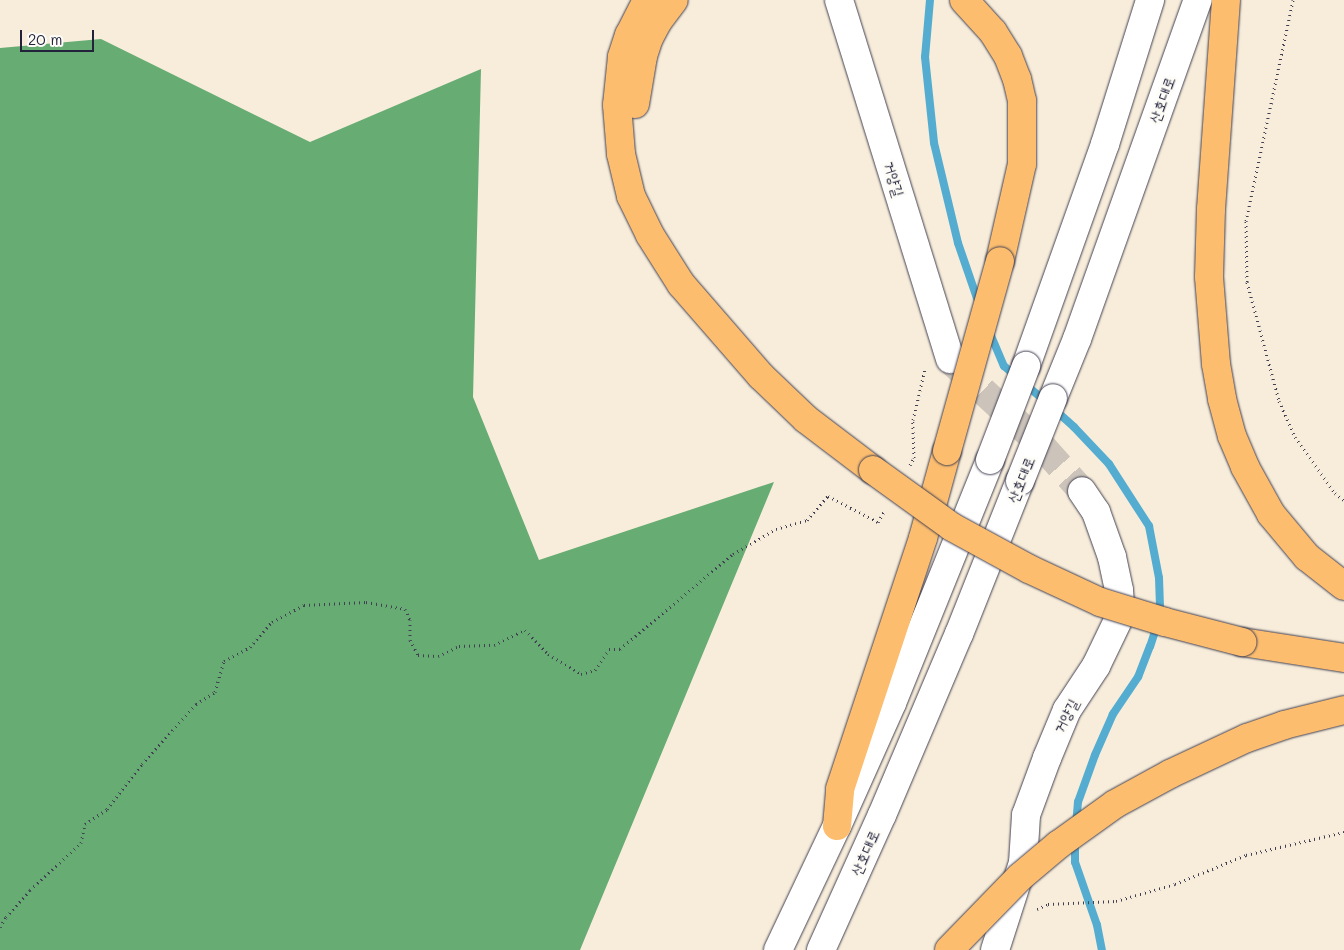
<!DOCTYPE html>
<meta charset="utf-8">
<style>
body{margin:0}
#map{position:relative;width:1344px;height:950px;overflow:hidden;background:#f7edda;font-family:Mali,"Poor Story",sans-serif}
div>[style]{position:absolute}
.forest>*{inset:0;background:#66ac73}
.stream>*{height:8px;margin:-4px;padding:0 4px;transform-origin:4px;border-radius:4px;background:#54add1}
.minor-tunnel>*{height:28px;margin-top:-14px;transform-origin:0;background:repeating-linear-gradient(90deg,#ccc4ba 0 28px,transparent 0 42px)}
.path>*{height:3px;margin-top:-1.5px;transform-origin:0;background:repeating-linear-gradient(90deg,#424053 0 1px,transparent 0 5px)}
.roads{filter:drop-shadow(0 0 1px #424053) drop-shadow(0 0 1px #424053)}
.minor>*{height:28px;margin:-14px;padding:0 14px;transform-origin:14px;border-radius:14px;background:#fff}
.highway>*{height:28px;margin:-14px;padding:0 14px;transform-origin:14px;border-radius:14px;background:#fcbd6f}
.bridges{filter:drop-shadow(0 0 1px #424053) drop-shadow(0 0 1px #424053)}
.minor-bridge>*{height:28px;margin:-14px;padding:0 14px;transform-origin:14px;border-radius:14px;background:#fff}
.highway-bridge>*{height:28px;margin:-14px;padding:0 14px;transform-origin:14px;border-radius:14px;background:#fcbd6f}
span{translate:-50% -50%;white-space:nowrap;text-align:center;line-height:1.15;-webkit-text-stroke:5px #fdfcf7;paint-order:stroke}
.street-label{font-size:15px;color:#22223b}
.scale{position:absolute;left:20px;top:30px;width:74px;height:22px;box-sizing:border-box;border:2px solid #22223b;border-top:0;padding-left:6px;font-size:15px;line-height:18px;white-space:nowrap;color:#22223b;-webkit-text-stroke:4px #fdfcf7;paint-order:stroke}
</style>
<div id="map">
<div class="forest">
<div style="clip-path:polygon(101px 39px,310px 142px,481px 69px,473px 397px,539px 560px,774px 482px,580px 950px,0 950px,0 48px)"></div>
</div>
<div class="stream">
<div style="left:930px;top:0;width:57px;rotate:95deg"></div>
<div style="left:925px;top:57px;width:86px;rotate:84deg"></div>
<div style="left:934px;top:143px;width:103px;rotate:76.5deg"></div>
<div style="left:958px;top:243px;width:65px;rotate:71deg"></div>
<div style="left:989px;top:331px;width:38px;rotate:67deg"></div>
<div style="left:1004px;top:366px;width:55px;rotate:40.6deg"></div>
<div style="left:1054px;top:409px;width:27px;rotate:42deg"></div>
<div style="left:1074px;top:427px;width:51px;rotate:46.6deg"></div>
<div style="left:1109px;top:464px;width:74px;rotate:57.2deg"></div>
<div style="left:1149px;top:526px;width:53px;rotate:79.1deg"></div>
<div style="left:1159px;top:578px;width:38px;rotate:88deg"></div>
<div style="left:1160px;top:616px;width:32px;rotate:108deg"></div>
<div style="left:1150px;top:646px;width:33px;rotate:111deg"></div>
<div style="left:1138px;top:677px;width:45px;rotate:124deg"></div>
<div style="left:1113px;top:714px;width:45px;rotate:113.7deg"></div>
<div style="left:1095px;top:755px;width:50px;rotate:109.9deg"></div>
<div style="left:1078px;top:802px;width:22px;rotate:95deg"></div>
<div style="left:1075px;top:840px;width:22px;rotate:90deg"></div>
<div style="left:1075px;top:862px;width:67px;rotate:70.8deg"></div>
<div style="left:1097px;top:925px;width:25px;rotate:79deg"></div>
</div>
<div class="minor-tunnel">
<div style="left:952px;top:362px;width:122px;rotate:43deg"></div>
<div style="left:1041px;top:445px;width:62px;rotate:48.3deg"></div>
</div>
<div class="path">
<div style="left:1293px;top:0;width:226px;rotate:102deg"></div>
<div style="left:1246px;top:221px;width:61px;rotate:89.1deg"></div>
<div style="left:1247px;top:282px;width:123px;rotate:74.9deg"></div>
<div style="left:1279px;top:401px;width:39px;rotate:66deg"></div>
<div style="left:1295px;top:437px;width:69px;rotate:54.5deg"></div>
<div style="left:1335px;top:493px;width:11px;rotate:38deg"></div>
<div style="left:910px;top:465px;width:8px;rotate:-60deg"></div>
<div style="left:914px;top:458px;width:38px;rotate:-92deg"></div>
<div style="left:913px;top:420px;width:52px;rotate:-76.8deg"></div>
<div style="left:1037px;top:909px;width:12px;rotate:-24deg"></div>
<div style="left:1048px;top:904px;width:68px;rotate:-2.5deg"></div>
<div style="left:1116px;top:901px;width:61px;rotate:-16.1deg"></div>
<div style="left:1175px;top:884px;width:77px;rotate:-22.2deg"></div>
<div style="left:1246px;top:855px;width:101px;rotate:-13.2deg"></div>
<div style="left:0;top:927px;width:12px;rotate:-59deg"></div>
<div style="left:6px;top:917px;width:36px;rotate:-48deg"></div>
<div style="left:30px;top:890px;width:69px;rotate:-42.7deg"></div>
<div style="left:81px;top:843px;width:19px;rotate:-78deg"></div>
<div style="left:85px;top:824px;width:27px;rotate:-34deg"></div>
<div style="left:107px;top:809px;width:57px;rotate:-52.1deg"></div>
<div style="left:142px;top:764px;width:81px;rotate:-48deg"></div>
<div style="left:196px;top:704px;width:22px;rotate:-32deg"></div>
<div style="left:215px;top:692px;width:32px;rotate:-74deg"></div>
<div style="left:224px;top:661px;width:30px;rotate:-28deg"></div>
<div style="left:250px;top:647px;width:33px;rotate:-49deg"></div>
<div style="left:272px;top:622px;width:36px;rotate:-28deg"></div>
<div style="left:304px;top:605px;width:62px;rotate:-2.8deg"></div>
<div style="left:366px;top:602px;width:40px;rotate:10deg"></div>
<div style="left:405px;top:609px;width:12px;rotate:66deg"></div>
<div style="left:410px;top:620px;width:20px;rotate:90deg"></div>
<div style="left:410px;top:640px;width:17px;rotate:62deg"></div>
<div style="left:418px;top:655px;width:20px;rotate:3deg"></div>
<div style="left:438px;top:656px;width:23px;rotate:-25deg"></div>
<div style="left:459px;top:646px;width:35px;rotate:-2deg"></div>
<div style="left:494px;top:645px;width:34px;rotate:-26deg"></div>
<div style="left:525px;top:630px;width:33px;rotate:46deg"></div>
<div style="left:548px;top:654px;width:39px;rotate:31deg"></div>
<div style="left:581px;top:674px;width:15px;rotate:-16deg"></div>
<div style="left:595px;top:670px;width:25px;rotate:-56deg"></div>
<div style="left:609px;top:649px;width:11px"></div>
<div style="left:620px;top:649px;width:148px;rotate:-40.1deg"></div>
<div style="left:733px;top:554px;width:50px;rotate:-30.2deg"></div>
<div style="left:776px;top:529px;width:32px;rotate:-16deg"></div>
<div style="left:807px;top:520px;width:32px;rotate:-49deg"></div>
<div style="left:828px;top:496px;width:56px;rotate:27.5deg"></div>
<div style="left:878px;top:522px;width:14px;rotate:-60deg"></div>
</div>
<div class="roads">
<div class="minor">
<div style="left:839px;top:0;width:376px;rotate:72.8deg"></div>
<div style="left:1026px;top:366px;width:236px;rotate:-70.4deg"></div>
<div style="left:1105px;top:144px;width:151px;rotate:-72.6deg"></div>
<div style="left:1053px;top:398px;width:64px;rotate:-67.9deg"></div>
<div style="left:1077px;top:339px;width:360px;rotate:-70.4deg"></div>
<div style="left:778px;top:950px;width:137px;rotate:-64.6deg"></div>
<div style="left:837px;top:826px;width:135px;rotate:-65.9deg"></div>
<div style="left:892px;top:703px;width:262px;rotate:-68deg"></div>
<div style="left:821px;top:950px;width:148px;rotate:-65.7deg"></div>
<div style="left:882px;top:815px;width:197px;rotate:-67deg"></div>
<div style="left:959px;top:634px;width:165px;rotate:-68.3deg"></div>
<div style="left:995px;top:950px;width:91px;rotate:-72.2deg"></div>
<div style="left:1023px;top:863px;width:48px;rotate:-86.4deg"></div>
<div style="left:1026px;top:815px;width:61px;rotate:-69.8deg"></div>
<div style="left:1047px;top:758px;width:52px;rotate:-67.4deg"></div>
<div style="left:1067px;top:710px;width:53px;rotate:-56.6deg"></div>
<div style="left:1096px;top:666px;width:58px;rotate:-64.3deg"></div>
<div style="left:1121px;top:614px;width:24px;rotate:-95deg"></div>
<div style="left:1119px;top:590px;width:34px;rotate:-102deg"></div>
<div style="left:1112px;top:557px;width:48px;rotate:-109.6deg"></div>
<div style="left:1096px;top:512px;width:25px;rotate:-124deg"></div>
</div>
<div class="highway">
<div style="left:647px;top:0;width:39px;rotate:117deg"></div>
<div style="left:629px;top:35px;width:23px;rotate:108deg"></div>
<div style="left:622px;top:57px;width:48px;rotate:95.9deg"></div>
<div style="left:617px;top:105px;width:49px;rotate:85.3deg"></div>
<div style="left:621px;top:154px;width:43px;rotate:76.6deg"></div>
<div style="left:631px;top:196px;width:43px;rotate:64deg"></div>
<div style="left:650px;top:235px;width:58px;rotate:57.7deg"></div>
<div style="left:681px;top:284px;width:122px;rotate:49deg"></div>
<div style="left:761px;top:376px;width:62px;rotate:43.7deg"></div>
<div style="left:806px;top:419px;width:84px;rotate:37.3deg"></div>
<div style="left:964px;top:0;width:43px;rotate:47.8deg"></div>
<div style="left:993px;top:32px;width:28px;rotate:58deg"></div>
<div style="left:1008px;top:56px;width:25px;rotate:69deg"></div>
<div style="left:1017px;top:79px;width:23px;rotate:77deg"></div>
<div style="left:1022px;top:101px;width:63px;rotate:90deg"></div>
<div style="left:1022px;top:164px;width:99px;rotate:102.8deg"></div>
<div style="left:1226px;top:0;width:210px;rotate:94.1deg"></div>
<div style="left:1211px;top:209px;width:68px;rotate:91.7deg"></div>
<div style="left:1209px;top:277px;width:87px;rotate:85.4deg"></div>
<div style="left:1216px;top:364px;width:36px;rotate:80deg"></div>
<div style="left:1222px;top:399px;width:38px;rotate:75deg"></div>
<div style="left:1232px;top:436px;width:34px;rotate:67deg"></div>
<div style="left:1245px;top:467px;width:54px;rotate:61deg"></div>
<div style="left:1271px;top:514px;width:56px;rotate:50.1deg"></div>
<div style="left:1307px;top:557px;width:47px;rotate:38.1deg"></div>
<div style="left:635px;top:104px;width:49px;rotate:-80.5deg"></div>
<div style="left:643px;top:56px;width:19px;rotate:-72deg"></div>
<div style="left:649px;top:38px;width:19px;rotate:-62deg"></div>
<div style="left:658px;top:21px;width:26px;rotate:-53deg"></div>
<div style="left:1242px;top:642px;width:103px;rotate:8.9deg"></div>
<div style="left:837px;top:826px;width:37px;rotate:-85deg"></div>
<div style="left:840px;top:789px;width:264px;rotate:-71.7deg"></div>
<div style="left:923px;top:538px;width:90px;rotate:-74.6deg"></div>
</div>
</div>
<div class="bridges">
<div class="minor-bridge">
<div style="left:990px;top:460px;width:101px;rotate:-69deg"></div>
<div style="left:1020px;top:481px;width:89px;rotate:-68.3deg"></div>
</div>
<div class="highway-bridge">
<div style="left:947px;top:451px;width:197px;rotate:-74.4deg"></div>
<div style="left:873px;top:470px;width:97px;rotate:35.8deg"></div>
<div style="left:952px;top:527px;width:88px;rotate:28.6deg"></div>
<div style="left:1029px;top:569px;width:78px;rotate:24.9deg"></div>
<div style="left:1100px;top:602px;width:68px;rotate:17.1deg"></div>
<div style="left:1165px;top:622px;width:80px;rotate:14.6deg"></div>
<div style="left:949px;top:950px;width:102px;rotate:-45.8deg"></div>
<div style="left:1020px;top:877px;width:50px;rotate:-40.1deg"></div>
<div style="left:1058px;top:845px;width:70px;rotate:-35.7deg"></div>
<div style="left:1115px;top:804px;width:63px;rotate:-28.6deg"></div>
<div style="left:1170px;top:774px;width:85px;rotate:-25.1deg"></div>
<div style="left:1247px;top:738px;width:39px;rotate:-19deg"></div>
<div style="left:1284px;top:725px;width:62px;rotate:-14deg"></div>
</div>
</div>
<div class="street-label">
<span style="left:1162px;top:100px;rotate:-70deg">산호대로</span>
<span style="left:894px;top:179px;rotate:73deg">거양길</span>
<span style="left:1021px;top:480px;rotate:-68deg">산호대로</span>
<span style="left:1066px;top:716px;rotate:-63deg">거양길</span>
<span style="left:865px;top:853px;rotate:-66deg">산호대로</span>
</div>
<div class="scale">20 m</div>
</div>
